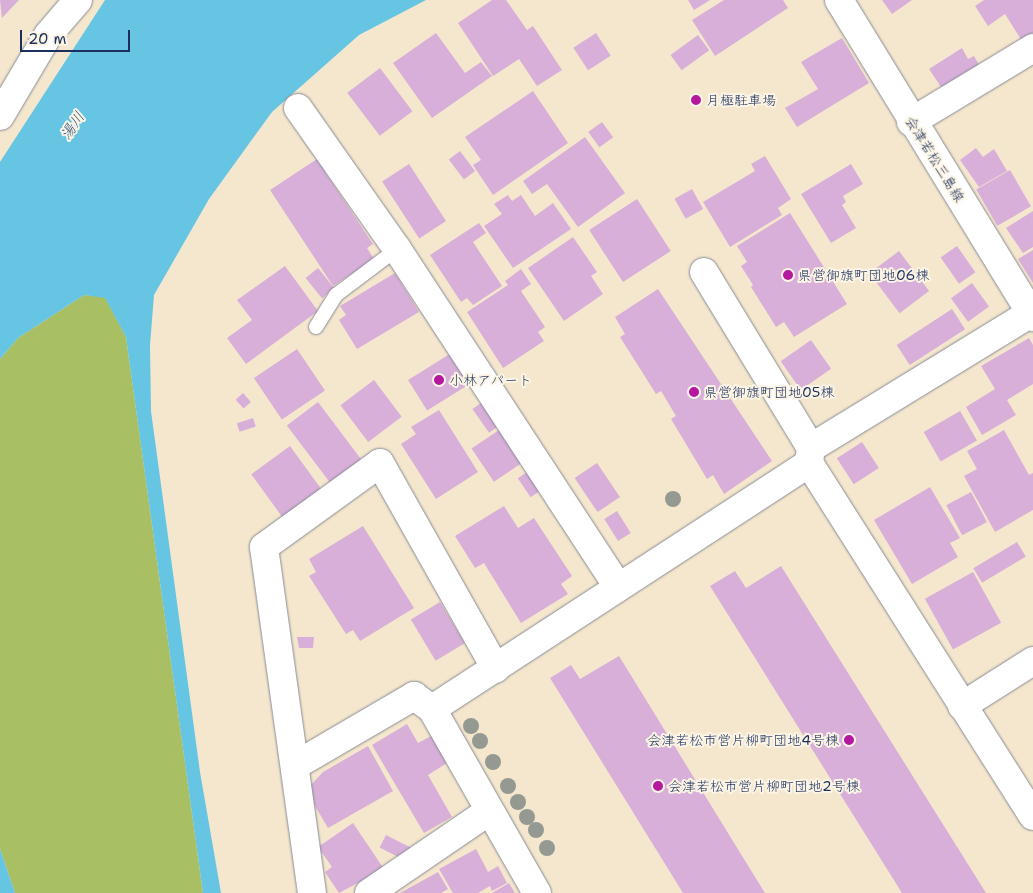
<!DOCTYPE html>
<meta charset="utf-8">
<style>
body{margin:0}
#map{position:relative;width:1033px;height:893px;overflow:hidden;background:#f5e7cd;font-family:"Shantell Sans","Klee One",sans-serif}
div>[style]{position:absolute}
.green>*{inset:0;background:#a8bf64}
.water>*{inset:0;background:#65c5e3}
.building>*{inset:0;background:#d8afd9;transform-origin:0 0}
.roads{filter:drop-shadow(0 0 1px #888b96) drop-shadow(0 0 1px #888b96)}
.service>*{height:14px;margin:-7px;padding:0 7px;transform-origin:7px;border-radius:7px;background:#fff}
.minor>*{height:28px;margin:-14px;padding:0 14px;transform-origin:14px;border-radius:14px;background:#fff}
.primary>*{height:28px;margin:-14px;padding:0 14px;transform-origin:14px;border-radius:14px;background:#fff}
.trees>*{width:16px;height:16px;margin:-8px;border-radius:50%;background:#949991}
.dots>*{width:14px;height:14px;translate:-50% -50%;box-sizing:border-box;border:2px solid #fcf5e5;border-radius:50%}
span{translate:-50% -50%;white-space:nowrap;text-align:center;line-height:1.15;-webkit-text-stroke:4px #fcf5e5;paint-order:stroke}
.poi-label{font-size:14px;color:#1b2f5e}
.left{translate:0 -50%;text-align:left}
.right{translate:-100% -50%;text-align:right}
.street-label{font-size:14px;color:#1b2f5e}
.water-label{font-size:15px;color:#2e547f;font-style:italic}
.scale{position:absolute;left:20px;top:30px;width:110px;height:22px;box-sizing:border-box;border:2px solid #1b2f5e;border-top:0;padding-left:6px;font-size:15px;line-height:18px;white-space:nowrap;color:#1b2f5e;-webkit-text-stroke:4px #fcf5e5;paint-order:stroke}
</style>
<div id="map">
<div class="green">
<div style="clip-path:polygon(84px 295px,105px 297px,126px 337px,203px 893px,15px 893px,0 849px,0 359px,18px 338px)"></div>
</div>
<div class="water">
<div style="clip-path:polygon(105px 0,426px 0,359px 35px,272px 112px,209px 199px,154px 295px,150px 345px,151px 411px,200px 772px,221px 893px,203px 893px,126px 337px,105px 298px,84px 295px,18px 338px,0 359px,0 162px)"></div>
<div style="clip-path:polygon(0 849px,15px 893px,0 893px)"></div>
</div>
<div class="building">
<div style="clip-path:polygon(0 0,19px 0,2px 18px)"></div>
<div style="clip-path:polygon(492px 0,506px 0,527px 30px,533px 26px,562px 70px,537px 86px,519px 59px,493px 76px,458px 23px)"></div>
<div style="clip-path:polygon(688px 0,710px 0,694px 10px)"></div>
<div style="clip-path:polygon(724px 0,783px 0,788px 8px,715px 56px,692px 20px)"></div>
<div style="clip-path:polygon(882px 0,912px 0,892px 14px)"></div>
<div style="clip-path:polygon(984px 0,1033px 0,1033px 39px,1025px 46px,1005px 14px,988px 26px,975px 6px)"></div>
<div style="clip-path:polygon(436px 33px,465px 73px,481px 62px,492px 76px,432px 118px,393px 63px)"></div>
<div style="left:596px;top:33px;width:27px;height:27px;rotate:57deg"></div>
<div style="left:698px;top:35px;width:19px;height:34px;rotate:54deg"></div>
<div style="clip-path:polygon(842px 38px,869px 83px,797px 127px,785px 108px,818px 89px,801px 62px)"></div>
<div style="clip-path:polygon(962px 48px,968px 59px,974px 56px,984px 73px,947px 96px,929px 69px)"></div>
<div style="left:380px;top:68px;width:54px;height:41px;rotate:53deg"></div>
<div style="clip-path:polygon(533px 91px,568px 143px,493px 195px,473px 165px,481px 160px,465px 137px)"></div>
<div style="left:602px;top:122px;width:19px;height:17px;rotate:54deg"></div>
<div style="clip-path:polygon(585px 137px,625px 193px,578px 227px,547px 184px,532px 194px,523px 181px)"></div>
<div style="clip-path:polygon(976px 148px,983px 157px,994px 149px,1007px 171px,979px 187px,960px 160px)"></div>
<div style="left:460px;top:151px;width:25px;height:14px;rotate:53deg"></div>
<div style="clip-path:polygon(323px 155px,332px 168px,325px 172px,373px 244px,367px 248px,374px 259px,333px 286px,270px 190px)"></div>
<div style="clip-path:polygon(765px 156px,791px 199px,778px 208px,782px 215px,730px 247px,703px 202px,755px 171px,751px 164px)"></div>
<div style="left:409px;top:164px;width:68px;height:32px;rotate:57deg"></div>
<div style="clip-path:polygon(851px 164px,863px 184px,843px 196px,846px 202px,842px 205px,856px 228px,831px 243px,801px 194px)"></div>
<div style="left:1010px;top:170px;width:42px;height:39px;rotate:60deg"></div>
<div style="left:692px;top:189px;width:23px;height:20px;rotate:61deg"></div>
<div style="clip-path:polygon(508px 195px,512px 201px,521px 195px,535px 216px,553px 203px,571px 229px,513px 268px,484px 226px,502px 214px,494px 204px)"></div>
<div style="left:637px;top:199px;width:62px;height:57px;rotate:57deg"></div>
<div style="clip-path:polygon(1033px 211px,1033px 247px,1023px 253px,1006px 228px)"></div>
<div style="clip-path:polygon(790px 213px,847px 304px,794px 337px,784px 322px,776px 327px,751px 287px,753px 285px,741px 266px,747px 262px,737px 246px)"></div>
<div style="clip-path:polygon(479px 223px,486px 233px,473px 242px,502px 286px,473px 305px,467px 298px,461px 302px,430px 255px)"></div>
<div style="clip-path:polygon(573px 237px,597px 272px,591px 276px,603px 294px,564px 321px,528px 268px)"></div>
<div style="left:957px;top:246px;width:32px;height:20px;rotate:55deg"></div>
<div style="clip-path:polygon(1033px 250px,1033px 283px,1018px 259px)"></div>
<div style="left:899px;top:251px;width:50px;height:37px;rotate:53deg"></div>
<div style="clip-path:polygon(285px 266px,318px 311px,246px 364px,227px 338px,252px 320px,237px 300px)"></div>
<div style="left:318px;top:268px;width:26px;height:16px;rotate:51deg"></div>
<div style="clip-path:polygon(521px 269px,531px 284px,521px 291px,545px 327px,538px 332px,544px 341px,503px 368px,467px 312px,508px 285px,505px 281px)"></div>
<div style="clip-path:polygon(395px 273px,419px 312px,357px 349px,339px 320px,346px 315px,340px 306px)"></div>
<div style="left:972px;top:283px;width:29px;height:26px;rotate:54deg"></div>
<div style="clip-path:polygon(658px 289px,772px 461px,724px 494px,713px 475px,707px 479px,671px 419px,676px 416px,661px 391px,656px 394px,620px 337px,625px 334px,615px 317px)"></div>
<div style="left:952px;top:309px;width:24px;height:66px;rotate:57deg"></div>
<div style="clip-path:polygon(1029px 338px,1033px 345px,1033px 384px,1007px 400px,1016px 415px,982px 435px,966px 407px,995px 389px,981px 366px)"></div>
<div style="left:811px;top:340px;width:35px;height:37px;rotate:55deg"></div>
<div style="left:297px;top:349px;width:50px;height:52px;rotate:56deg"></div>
<div style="left:453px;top:352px;width:36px;height:53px;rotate:58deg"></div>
<div style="left:374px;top:380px;width:46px;height:42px;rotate:53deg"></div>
<div style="left:243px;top:393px;width:12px;height:10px;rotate:48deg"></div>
<div style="left:488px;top:398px;width:29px;height:19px;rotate:55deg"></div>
<div style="left:318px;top:402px;width:75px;height:39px;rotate:53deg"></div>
<div style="clip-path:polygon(439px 410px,478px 472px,436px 499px,401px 444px,416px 434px,411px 427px)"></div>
<div style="left:960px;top:411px;width:34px;height:42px;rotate:60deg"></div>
<div style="left:253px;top:418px;width:9px;height:17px;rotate:72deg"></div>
<div style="left:508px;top:424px;width:40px;height:44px;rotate:56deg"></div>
<div style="clip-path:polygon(1004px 430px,1029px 475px,1033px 473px,1033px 510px,995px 532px,964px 476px,977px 469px,967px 451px)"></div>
<div style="left:862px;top:442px;width:31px;height:30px;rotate:57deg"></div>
<div style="left:290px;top:446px;width:54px;height:48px;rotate:54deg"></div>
<div style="left:597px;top:463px;width:41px;height:27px;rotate:56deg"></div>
<div style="left:536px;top:466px;width:23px;height:22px;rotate:56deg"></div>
<div style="clip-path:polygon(930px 487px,960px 538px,950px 543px,958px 557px,912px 584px,874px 520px)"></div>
<div style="left:971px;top:492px;width:34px;height:28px;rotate:62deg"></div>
<div style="clip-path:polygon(504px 506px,518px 528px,534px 518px,572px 576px,561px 584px,568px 594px,521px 623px,484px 563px,475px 568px,455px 536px)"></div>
<div style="left:617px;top:511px;width:26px;height:15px;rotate:58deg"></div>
<div style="clip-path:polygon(363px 526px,414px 608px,360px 641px,353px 630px,346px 634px,309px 576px,316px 572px,309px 559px)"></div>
<div style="left:1017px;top:542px;width:17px;height:51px;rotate:59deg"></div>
<div style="clip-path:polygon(781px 566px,986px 893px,902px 893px,710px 586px,735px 571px,746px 588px)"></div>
<div style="left:973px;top:572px;width:58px;height:55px;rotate:61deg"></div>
<div style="left:440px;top:602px;width:48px;height:34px;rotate:59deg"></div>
<div style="clip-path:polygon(297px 637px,314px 637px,313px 648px,299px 648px)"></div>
<div style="clip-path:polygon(619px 656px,765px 893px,683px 893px,550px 678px,571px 665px,580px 679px)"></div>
<div style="clip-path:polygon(407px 724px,418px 743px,431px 736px,447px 763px,428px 775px,452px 817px,424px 833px,372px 745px)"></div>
<div style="clip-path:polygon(368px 746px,393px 791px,328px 828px,312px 801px,309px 787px,323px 772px)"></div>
<div style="clip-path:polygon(353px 823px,384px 869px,339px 893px,325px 872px,332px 867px,318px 847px)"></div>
<div style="left:386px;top:835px;width:28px;height:14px;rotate:27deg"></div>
<div style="clip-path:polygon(476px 849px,488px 872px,498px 866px,507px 883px,492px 891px,490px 886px,478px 893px,453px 893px,439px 869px)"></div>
<div style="clip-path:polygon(438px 872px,448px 889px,441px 893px,400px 893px)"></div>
<div style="clip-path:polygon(509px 883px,515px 893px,492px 893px)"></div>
</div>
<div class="roads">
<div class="service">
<div style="left:316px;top:327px;width:38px;rotate:-58deg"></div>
<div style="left:336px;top:295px;width:76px;rotate:-37deg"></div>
</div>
<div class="minor">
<div style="left:298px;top:108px;width:172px;rotate:54.9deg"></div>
<div style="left:397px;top:249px;width:404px;rotate:56.8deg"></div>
<div style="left:0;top:116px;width:94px;rotate:-59.3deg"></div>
<div style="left:48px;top:35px;width:46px;rotate:-49.4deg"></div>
<div style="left:911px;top:122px;width:143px;rotate:-31.2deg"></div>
<div style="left:704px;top:272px;width:206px;rotate:58.7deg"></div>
<div style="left:1031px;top:313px;width:258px;rotate:148.5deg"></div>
<div style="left:811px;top:448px;width:15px;rotate:98deg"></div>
<div style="left:809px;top:463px;width:418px;rotate:57.6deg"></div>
<div style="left:962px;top:706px;width:84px;rotate:-32.4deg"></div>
<div style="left:432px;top:709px;width:450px;rotate:-33.1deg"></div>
<div style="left:296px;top:765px;width:137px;rotate:-30.3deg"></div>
<div style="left:414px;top:696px;width:22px;rotate:36deg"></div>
<div style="left:432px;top:709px;width:212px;rotate:60.3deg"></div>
<div style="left:312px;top:893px;width:349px;rotate:-97.9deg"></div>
<div style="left:264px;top:547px;width:143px;rotate:-35.9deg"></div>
<div style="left:380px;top:463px;width:236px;rotate:60.6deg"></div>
<div style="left:369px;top:893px;width:145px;rotate:-34.3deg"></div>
</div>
<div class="primary">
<div style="left:839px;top:0;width:372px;rotate:58.5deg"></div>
</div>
</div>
<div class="trees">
<div style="left:673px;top:499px"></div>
<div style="left:471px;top:726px"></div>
<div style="left:480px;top:741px"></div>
<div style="left:493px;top:762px"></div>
<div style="left:508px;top:786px"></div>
<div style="left:518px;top:802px"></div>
<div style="left:527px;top:817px"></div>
<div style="left:536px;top:830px"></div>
<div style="left:547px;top:848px"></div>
</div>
<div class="dots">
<div style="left:696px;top:100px;background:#b5179e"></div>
<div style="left:788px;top:275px;background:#b5179e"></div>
<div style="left:439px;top:380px;background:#b5179e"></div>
<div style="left:694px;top:392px;background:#b5179e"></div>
<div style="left:849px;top:740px;background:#b5179e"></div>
<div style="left:658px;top:786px;background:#b5179e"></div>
</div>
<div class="poi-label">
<span class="left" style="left:706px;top:100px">月極駐車場</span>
<span class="left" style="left:798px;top:275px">県営御旗町団地06棟</span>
<span class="left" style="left:449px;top:380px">小林アパート</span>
<span class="left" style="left:704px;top:392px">県営御旗町団地05棟</span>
<span class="right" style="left:839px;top:740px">会津若松市営片柳町団地4号棟</span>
<span class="left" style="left:668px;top:786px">会津若松市営片柳町団地2号棟</span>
</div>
<div class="street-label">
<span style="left:935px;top:159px;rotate:58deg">会津若松三島線</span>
</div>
<div class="water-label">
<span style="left:73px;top:126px;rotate:-55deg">湯川</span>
</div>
<div class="scale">20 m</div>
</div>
